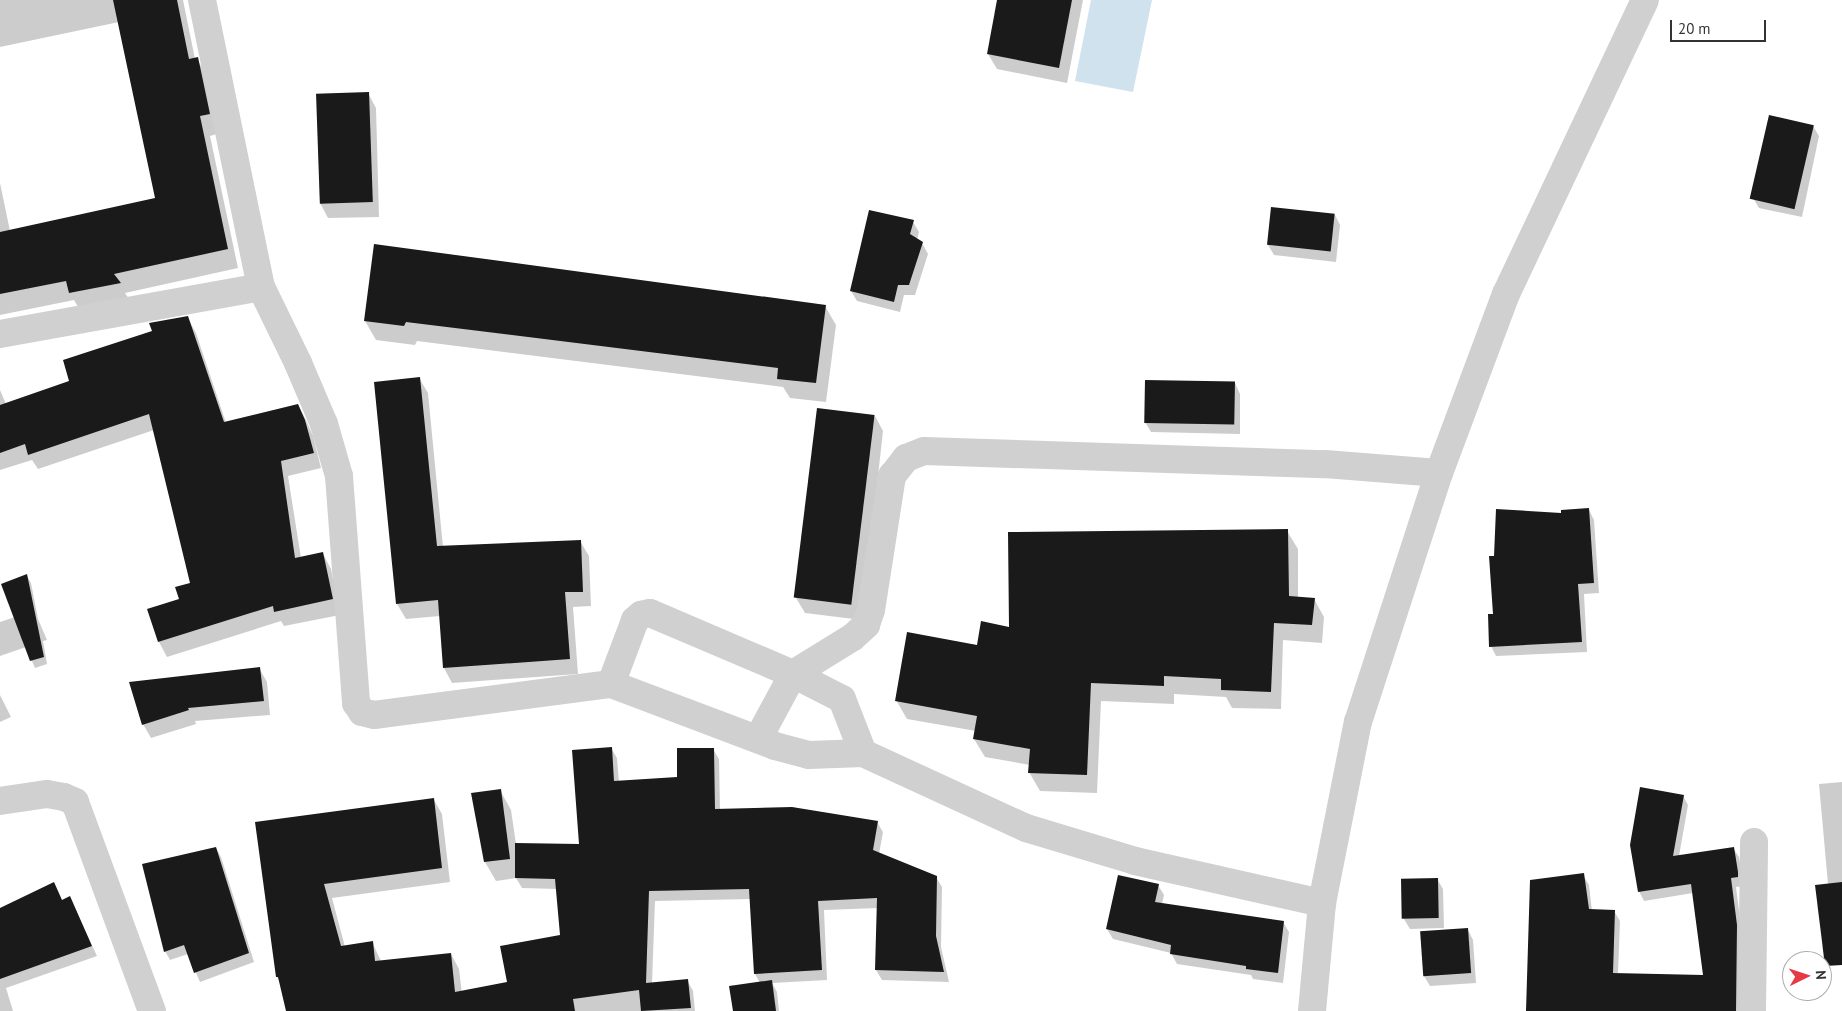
<!DOCTYPE html>
<style>
body{margin:0}
#map{position:relative;width:1842px;height:1011px;overflow:hidden;background:#fff;font-family:"PT Sans",sans-serif}
div>[style]{position:absolute}
.water>*{inset:0;background:#cfe2ee}
.shadow>*{inset:0;background:#0003}
.building>*{inset:0;background:#1a1a1a;transform-origin:0 0}
.minor>*{height:28px;margin:-14px;padding:0 14px;transform-origin:14px;border-radius:14px;background:#d0d0d0}
span{translate:-50% -50%;white-space:nowrap;text-align:center;line-height:1.15;-webkit-text-stroke:5px #fff;paint-order:stroke}
.north{position:absolute;left:1782px;top:951px;width:50px;height:50px;box-sizing:border-box;background:#fff;border:1px solid #adadad;border-radius:50%;rotate:86deg;font-size:14px;font-weight:700;line-height:20px;text-align:center;color:#333}
.north::after{content:'';display:block;margin:auto;width:18px;height:22px;background:#e63946;clip-path:polygon(50% 0,100% 100%,50% 72%,0 100%)}
.scale{position:absolute;left:1670px;top:20px;width:96px;height:22px;box-sizing:border-box;border:2px solid #333;border-top:0;padding-left:6px;font-size:15px;line-height:18px;white-space:nowrap;color:#333;-webkit-text-stroke:4px #fff;paint-order:stroke}
</style>
<div id="map">
<div class="water">
<div style="clip-path:polygon(1091px 0,1152px 0,1133px 92px,1075px 81px)"></div>
</div>
<div class="shadow">
<div style="clip-path:polygon(0 0,183px 0,195px 59px,197px 59px,208px 78px,220px 133px,210px 136px,238px 268px,125px 293px,131px 302px,81px 312px,74px 300px,0 315px,0 183px,10px 231px,156px 199px,119px 22px,0 47px)"></div>
<div style="clip-path:polygon(998px 0,1083px 0,1067px 83px,997px 69px,988px 54px)"></div>
<div style="clip-path:polygon(368px 93px,376px 108px,379px 217px,328px 218px,320px 203px,317px 94px)"></div>
<div style="clip-path:polygon(1813px 126px,1819px 136px,1802px 217px,1759px 208px,1753px 198px)"></div>
<div style="clip-path:polygon(1272px 208px,1335px 215px,1340px 225px,1336px 262px,1274px 255px,1268px 245px)"></div>
<div style="clip-path:polygon(913px 222px,919px 232px,917px 240px,922px 243px,928px 254px,915px 295px,904px 295px,900px 312px,857px 301px,851px 291px)"></div>
<div style="clip-path:polygon(825px 306px,836px 325px,826px 402px,790px 398px,783px 387px,417px 341px,415px 345px,376px 340px,365px 321px)"></div>
<div style="clip-path:polygon(187px 317px,196px 333px,226px 423px,298px 405px,306px 420px,313px 436px,321px 468px,288px 476px,301px 558px,323px 554px,331px 569px,340px 615px,284px 626px,281px 621px,167px 657px,159px 642px,191px 583px,154px 430px,38px 469px,32px 460px,0 470px,0 390px,6px 404px,71px 382px,153px 332px)"></div>
<div style="clip-path:polygon(419px 378px,428px 393px,443px 547px,580px 541px,589px 556px,591px 606px,573px 607px,578px 674px,452px 683px,444px 668px,440px 616px,406px 619px,397px 604px)"></div>
<div style="clip-path:polygon(1235px 383px,1240px 394px,1240px 434px,1151px 432px,1145px 422px)"></div>
<div style="clip-path:polygon(875px 416px,883px 431px,862px 620px,805px 613px,796px 598px)"></div>
<div style="clip-path:polygon(1589px 510px,1594px 520px,1599px 593px,1584px 594px,1587px 652px,1496px 656px,1491px 646px,1494px 615px,1495px 557px,1563px 514px)"></div>
<div style="clip-path:polygon(1287px 531px,1298px 549px,1298px 598px,1314px 599px,1324px 617px,1322px 643px,1283px 640px,1281px 709px,1232px 708px,1226px 697px,1174px 694px,1174px 704px,1101px 701px,1097px 793px,1040px 791px,1029px 772px,1030px 765px,985px 757px,974px 739px,976px 731px,907px 719px,896px 700px,978px 646px,1011px 628px)"></div>
<div style="clip-path:polygon(27px 576px,31px 583px,38px 619px,47px 640px,43px 641px,47px 664px,35px 668px,26px 647px,0 656px,0 622px,15px 617px)"></div>
<div style="clip-path:polygon(259px 668px,267px 682px,270px 715px,195px 721px,196px 724px,151px 738px,143px 724px)"></div>
<div style="clip-path:polygon(0 695px,11px 717px,0 722px)"></div>
<div style="clip-path:polygon(611px 748px,617px 758px,619px 782px,678px 778px,713px 749px,719px 759px,720px 810px,877px 822px,883px 832px,879px 854px,936px 877px,942px 887px,941px 947px,949px 982px,882px 980px,876px 970px,878px 908px,824px 910px,827px 980px,772px 983px,777px 992px,779px 1011px,734px 1011px,760px 983px,755px 974px,751px 899px,655px 901px,652px 983px,687px 980px,693px 991px,695px 1011px,473px 1011px,562px 936px,557px 889px,522px 888px,516px 878px,496px 881px,485px 862px,500px 790px,511px 810px,516px 844px,580px 845px)"></div>
<div style="clip-path:polygon(1842px 782px,1842px 936px,1828px 884px,1819px 784px)"></div>
<div style="clip-path:polygon(1683px 796px,1688px 805px,1679px 856px,1733px 848px,1739px 857px,1743px 882px,1743px 886px,1736px 887px,1742px 935px,1741px 1011px,1528px 1011px,1705px 976px,1693px 893px,1644px 901px,1639px 891px)"></div>
<div style="clip-path:polygon(434px 800px,442px 814px,450px 882px,332px 898px,345px 947px,372px 942px,381px 961px,451px 954px,459px 969px,464px 1011px,287px 1011px,281px 984px,277px 977px,257px 824px)"></div>
<div style="clip-path:polygon(216px 848px,221px 857px,254px 962px,200px 982px,188px 954px,170px 960px,165px 951px)"></div>
<div style="clip-path:polygon(1583px 875px,1589px 885px,1592px 911px,1614px 911px,1620px 921px,1618px 973px,1535px 979px)"></div>
<div style="clip-path:polygon(1119px 876px,1158px 885px,1164px 895px,1162px 904px,1283px 922px,1289px 932px,1283px 983px,1253px 979px,1251px 975px,1177px 964px,1171px 953px,1113px 939px,1107px 929px)"></div>
<div style="clip-path:polygon(1437px 879px,1443px 889px,1444px 928px,1410px 929px,1404px 919px,1402px 880px)"></div>
<div style="clip-path:polygon(62px 901px,74px 907px,97px 956px,6px 988px,13px 1011px,0 1011px,0 909px)"></div>
<div style="clip-path:polygon(1468px 930px,1473px 940px,1476px 983px,1430px 986px,1424px 976px)"></div>
</div>
<div class="building">
<div style="clip-path:polygon(113px 0,177px 0,189px 59px,198px 57px,210px 114px,200px 116px,228px 249px,114px 274px,121px 283px,69px 293px,66px 281px,0 294px,0 232px,155px 198px)"></div>
<div style="clip-path:polygon(997px 0,1072px 0,1059px 68px,987px 54px)"></div>
<div style="left:369px;top:92px;width:110px;height:53px;rotate:88deg"></div>
<div style="left:1769px;top:115px;width:46px;height:86px;rotate:13deg"></div>
<div style="left:1271px;top:207px;width:64px;height:38px;rotate:6deg"></div>
<div style="clip-path:polygon(869px 210px,914px 220px,910px 234px,923px 242px,909px 285px,898px 285px,894px 302px,850px 291px)"></div>
<div style="clip-path:polygon(374px 244px,826px 305px,816px 383px,777px 379px,778px 368px,406px 322px,404px 326px,364px 321px)"></div>
<div style="clip-path:polygon(188px 316px,224px 422px,298px 404px,305px 420px,314px 453px,281px 461px,295px 558px,323px 552px,333px 599px,274px 612px,273px 606px,158px 642px,147px 609px,179px 599px,175px 587px,190px 583px,149px 414px,28px 455px,25px 444px,0 453px,0 405px,69px 381px,63px 360px,152px 331px,149px 323px)"></div>
<div style="clip-path:polygon(420px 377px,437px 546px,581px 540px,583px 592px,565px 592px,570px 659px,443px 668px,438px 600px,396px 604px,374px 382px)"></div>
<div style="left:1145px;top:380px;width:90px;height:43px;rotate:1deg"></div>
<div style="left:817px;top:408px;width:58px;height:191px;rotate:7deg"></div>
<div style="clip-path:polygon(1589px 508px,1594px 583px,1578px 584px,1582px 642px,1489px 647px,1488px 614px,1493px 614px,1489px 556px,1494px 556px,1496px 509px,1561px 513px,1561px 510px)"></div>
<div style="clip-path:polygon(1288px 529px,1289px 596px,1315px 598px,1312px 625px,1274px 623px,1271px 692px,1221px 690px,1221px 679px,1164px 676px,1164px 686px,1091px 683px,1087px 775px,1028px 773px,1030px 749px,973px 739px,977px 716px,895px 701px,907px 632px,977px 645px,981px 621px,1009px 627px,1008px 532px)"></div>
<div style="clip-path:polygon(27px 574px,44px 657px,30px 661px,1px 584px)"></div>
<div style="clip-path:polygon(260px 667px,264px 701px,188px 708px,189px 710px,142px 725px,129px 682px)"></div>
<div style="clip-path:polygon(612px 747px,614px 781px,677px 777px,677px 748px,714px 748px,715px 809px,792px 807px,878px 821px,873px 850px,937px 876px,936px 936px,944px 972px,875px 970px,877px 898px,818px 901px,822px 970px,754px 974px,749px 889px,649px 891px,646px 983px,688px 979px,691px 1008px,641px 1011px,639px 990px,573px 999px,575px 1011px,286px 1011px,278px 977px,276px 977px,255px 822px,434px 798px,442px 868px,324px 884px,341px 946px,373px 941px,375px 961px,451px 953px,455px 992px,507px 982px,500px 946px,560px 935px,555px 879px,515px 878px,515px 843px,579px 844px,572px 750px)"></div>
<div style="clip-path:polygon(1640px 787px,1684px 795px,1673px 856px,1734px 847px,1738px 872px,1738px 877px,1731px 878px,1737px 925px,1736px 1011px,1526px 1011px,1530px 880px,1584px 873px,1589px 909px,1615px 910px,1613px 973px,1703px 975px,1691px 884px,1638px 892px,1630px 845px)"></div>
<div style="clip-path:polygon(501px 789px,510px 859px,484px 862px,471px 793px)"></div>
<div style="clip-path:polygon(216px 847px,249px 953px,194px 973px,184px 945px,164px 952px,142px 864px)"></div>
<div style="clip-path:polygon(1118px 875px,1159px 884px,1155px 902px,1284px 921px,1278px 973px,1246px 969px,1246px 966px,1170px 954px,1171px 945px,1106px 929px)"></div>
<div style="left:1438px;top:878px;width:40px;height:37px;rotate:89deg"></div>
<div style="clip-path:polygon(54px 882px,62px 900px,70px 896px,92px 946px,0 979px,0 908px)"></div>
<div style="clip-path:polygon(1842px 882px,1842px 965px,1825px 966px,1815px 885px)"></div>
<div style="left:1468px;top:928px;width:45px;height:48px;rotate:86deg"></div>
<div style="clip-path:polygon(772px 980px,776px 1011px,733px 1011px,729px 986px)"></div>
</div>
<div class="minor">
<div style="left:202px;top:0;width:293px;rotate:78.4deg"></div>
<div style="left:261px;top:287px;width:85px;rotate:64deg"></div>
<div style="left:298px;top:363px;width:66px;rotate:66.9deg"></div>
<div style="left:324px;top:424px;width:54px;rotate:73.9deg"></div>
<div style="left:339px;top:476px;width:228px;rotate:85.7deg"></div>
<div style="left:356px;top:703px;width:11px;rotate:56deg"></div>
<div style="left:362px;top:712px;width:12px;rotate:14deg"></div>
<div style="left:374px;top:715px;width:239px;rotate:-7.5deg"></div>
<div style="left:611px;top:684px;width:175px;rotate:20.7deg"></div>
<div style="left:775px;top:746px;width:35px;rotate:15deg"></div>
<div style="left:809px;top:755px;width:54px;rotate:-2.1deg"></div>
<div style="left:863px;top:753px;width:179px;rotate:24.7deg"></div>
<div style="left:1026px;top:828px;width:114px;rotate:16.8deg"></div>
<div style="left:1135px;top:861px;width:192px;rotate:12.7deg"></div>
<div style="left:0;top:334px;width:265px;rotate:-10.2deg"></div>
<div style="left:611px;top:684px;width:68px;rotate:-69.4deg"></div>
<div style="left:635px;top:620px;width:8px;rotate:-40deg"></div>
<div style="left:641px;top:615px;width:9px;rotate:-13deg"></div>
<div style="left:650px;top:613px;width:155px;rotate:23.1deg"></div>
<div style="left:793px;top:674px;width:55px;rotate:27deg"></div>
<div style="left:842px;top:699px;width:58px;rotate:68.7deg"></div>
<div style="left:758px;top:739px;width:74px;rotate:-61.7deg"></div>
<div style="left:793px;top:674px;width:70px;rotate:-31.7deg"></div>
<div style="left:853px;top:637px;width:18px;rotate:-43deg"></div>
<div style="left:866px;top:625px;width:16px;rotate:-72deg"></div>
<div style="left:871px;top:610px;width:136px;rotate:-81.1deg"></div>
<div style="left:892px;top:476px;width:23px;rotate:-52deg"></div>
<div style="left:906px;top:458px;width:19px;rotate:-21deg"></div>
<div style="left:924px;top:451px;width:401px;rotate:1.9deg"></div>
<div style="left:1325px;top:464px;width:114px;rotate:4.5deg"></div>
<div style="left:0;top:801px;width:48px;rotate:-8.5deg"></div>
<div style="left:47px;top:794px;width:17px;rotate:10deg"></div>
<div style="left:64px;top:797px;width:12px;rotate:24deg"></div>
<div style="left:75px;top:802px;width:223px;rotate:69.8deg"></div>
<div style="left:1312px;top:1011px;width:108px;rotate:-84.7deg"></div>
<div style="left:1322px;top:903px;width:185px;rotate:-78.8deg"></div>
<div style="left:1358px;top:722px;width:262px;rotate:-72deg"></div>
<div style="left:1439px;top:473px;width:191px;rotate:-69.5deg"></div>
<div style="left:1506px;top:294px;width:325px;rotate:-64.7deg"></div>
<div style="left:1752px;top:1011px;width:169px;rotate:-89.3deg"></div>
</div>
<div class="north">N</div>
<div class="scale">20 m</div>
</div>
